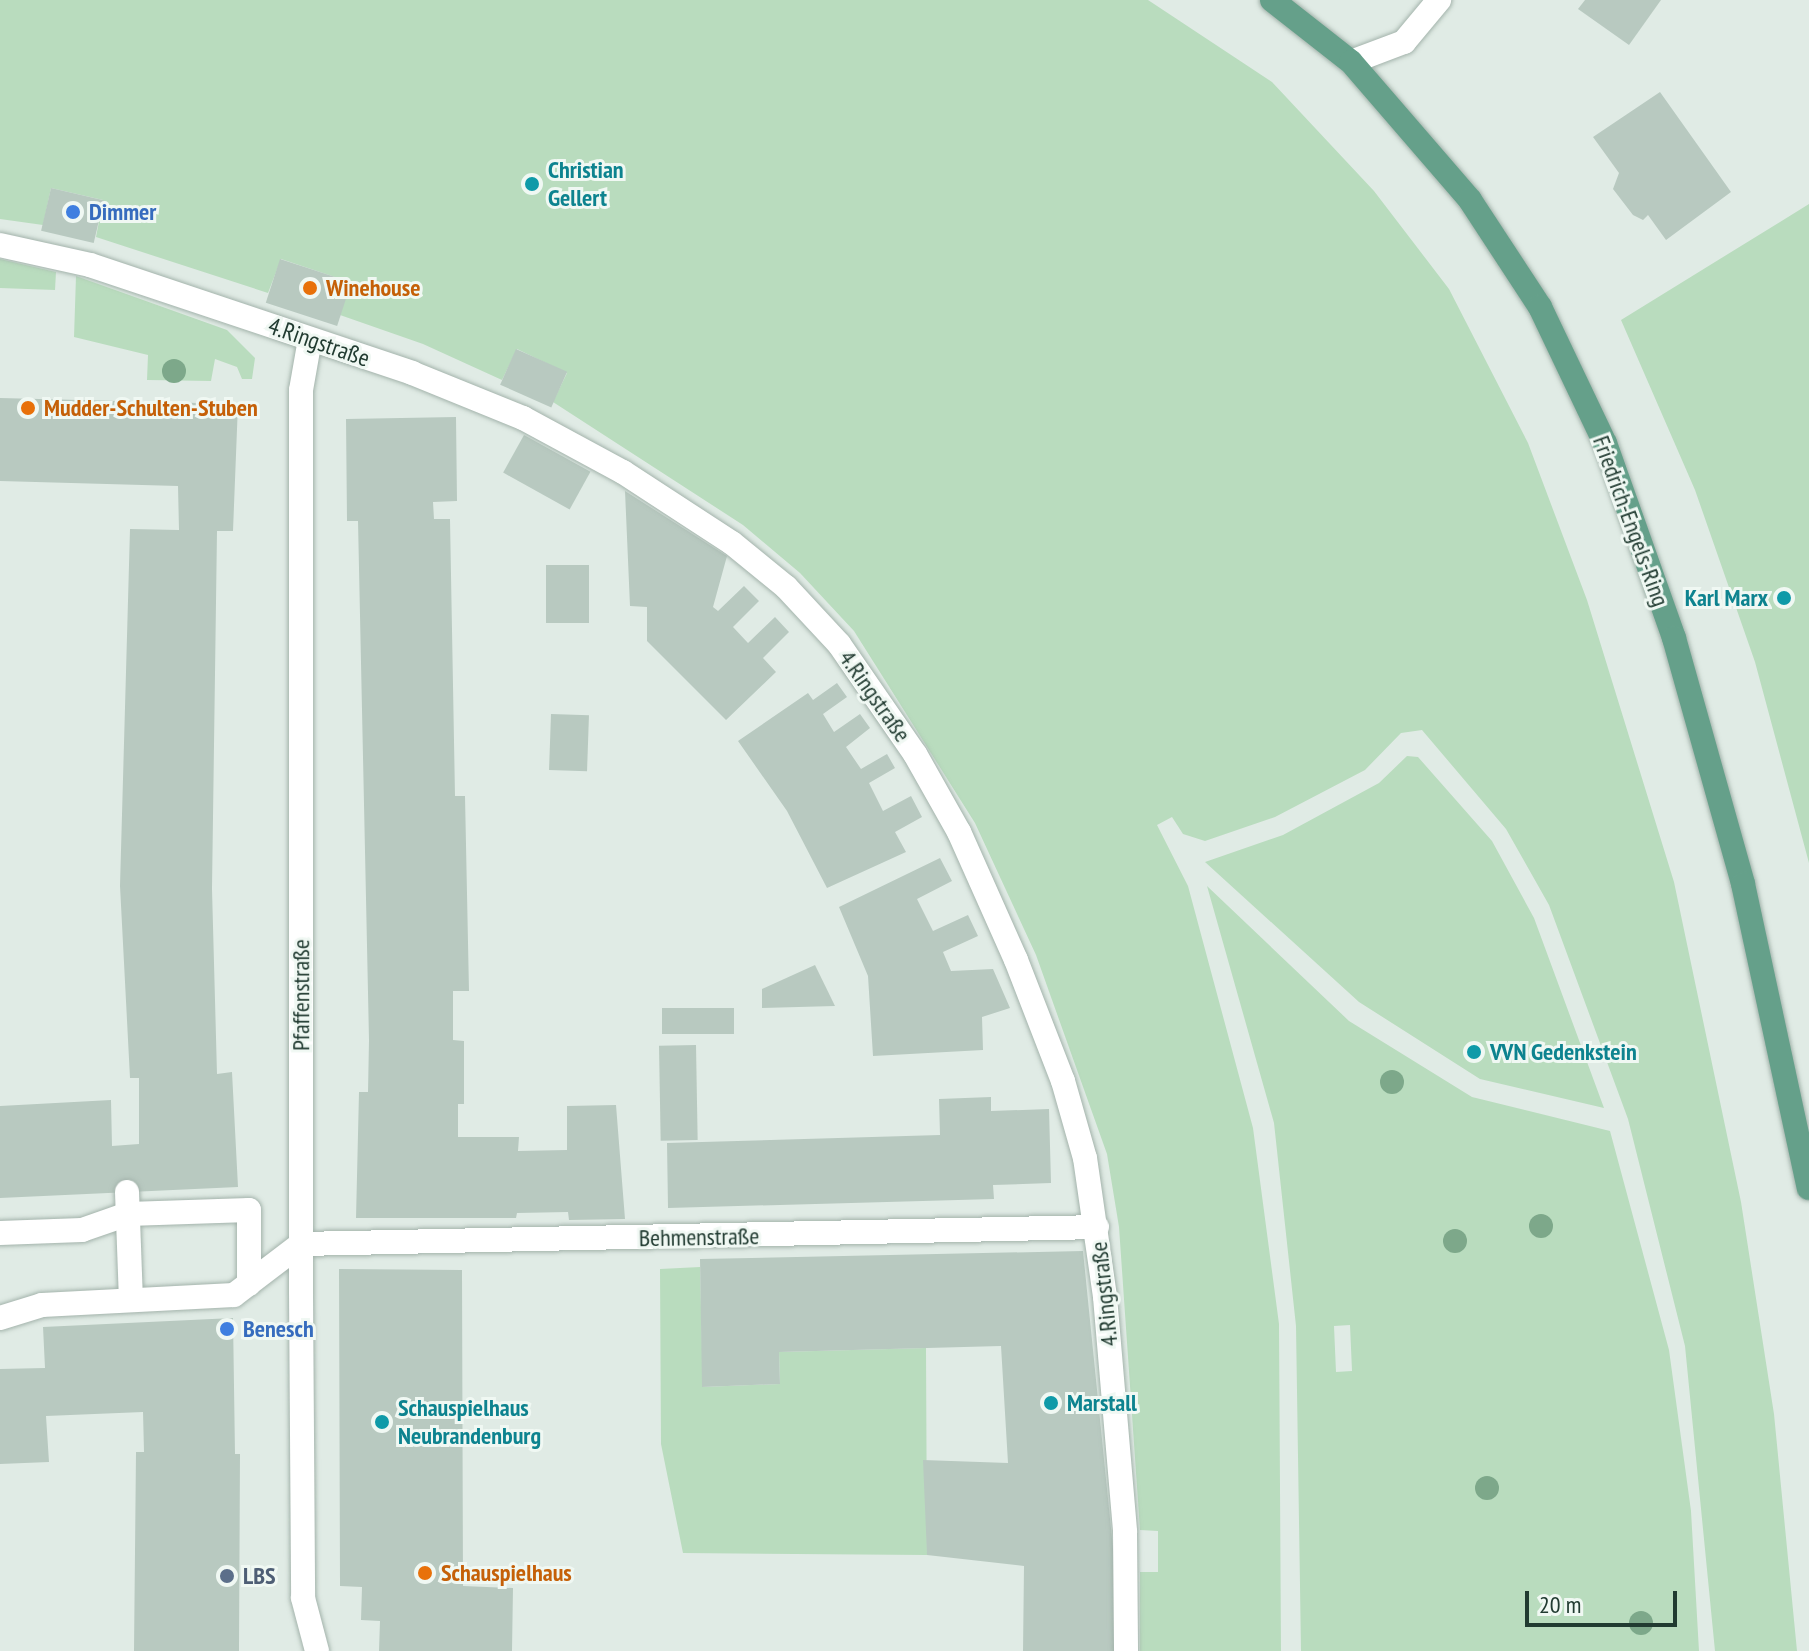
<!DOCTYPE html>
<meta charset="utf-8">
<style>
body{margin:0}
#map{position:relative;width:1809px;height:1651px;overflow:hidden;background:#e0ebe5;font-family:"PT Sans Narrow",sans-serif}
div>[style]{position:absolute}
.green>*{inset:0;background:#b9dcbe}
.building>*{inset:0;background:#b8c9c0;transform-origin:0 0}
.roads{filter:drop-shadow(0 0 2px #a3b3ab) drop-shadow(0 0 2px #a3b3ab)}
.street>*{height:24px;margin:-12px;padding:0 12px;transform-origin:12px;border-radius:12px;background:#fff}
.primary>*{height:24px;margin:-12px;padding:0 12px;transform-origin:12px;border-radius:12px;background:#65a08a}
.trees>*{width:24px;height:24px;margin:-12px;border-radius:50%;background:#7da88a}
.dots>*{width:22px;height:22px;translate:-50% -50%;box-sizing:border-box;border:4px solid #f0f8f3;border-radius:50%}
span{translate:-50% -50%;white-space:nowrap;text-align:center;line-height:1.15;-webkit-text-stroke:6px #f0f8f3;paint-order:stroke}
.culture-label{font-size:24px;color:#0d838f;font-weight:700}
.left{translate:0 -50%;text-align:left}
.right{translate:-100% -50%;text-align:right}
.shop-label{font-size:24px;color:#366cbe;font-weight:700}
.food-label{font-size:24px;color:#c56008;font-weight:700}
.street-label{font-size:24px;color:#213b31}
.service-label{font-size:24px;color:#4e5e75;font-weight:700}
.scale{position:absolute;left:1525px;top:1591px;width:152px;height:36px;box-sizing:border-box;border:4px solid #213b31;border-top:0;padding-left:10px;font-size:24px;line-height:28px;white-space:nowrap;color:#213b31;-webkit-text-stroke:6px #f0f8f3;paint-order:stroke}
</style>
<div id="map">
<div class="green">
<div style="clip-path:polygon(0 0,1148px 0,1272px 82px,1374px 191px,1449px 289px,1528px 443px,1587px 600px,1674px 882px,1741px 1202px,1774px 1414px,1797px 1651px,1715px 1651px,1685px 1346px,1628px 1119px,1549px 905px,1506px 829px,1422px 730px,1401px 733px,1365px 770px,1275px 817px,1205px 841px,1183px 834px,1172px 817px,1157px 825px,1188px 886px,1253px 1128px,1279px 1324px,1281px 1651px,1140px 1651px,1140px 1572px,1158px 1572px,1158px 1531px,1140px 1530px,1119px 1227px,1107px 1154px,1036px 955px,975px 823px,854px 631px,800px 573px,743px 525px,553px 402px,567px 373px,517px 349px,502px 380px,423px 344px,340px 315px,350px 282px,281px 259px,268px 293px,96px 237px,103px 200px,51px 188px,43px 225px,0 219px)"></div>
<div style="clip-path:polygon(1809px 204px,1809px 863px,1755px 662px,1695px 490px,1621px 320px)"></div>
<div style="clip-path:polygon(0 259px,56px 272px,55px 290px,0 288px)"></div>
<div style="clip-path:polygon(76px 276px,227px 330px,255px 358px,252px 379px,242px 379px,237px 367px,215px 359px,211px 381px,147px 380px,148px 355px,74px 337px)"></div>
<div style="clip-path:polygon(1407px 756px,1418px 757px,1492px 841px,1534px 918px,1604px 1108px,1480px 1079px,1359px 1002px,1205px 862px,1283px 835px,1379px 783px)"></div>
<div style="clip-path:polygon(evenodd,1207px 886px,1349px 1021px,1472px 1097px,1610px 1131px,1669px 1350px,1691px 1511px,1699px 1651px,1301px 1651px,1296px 1326px,1274px 1123px,1207px 886px,1350px 1325px,1352px 1371px,1336px 1372px,1334px 1326px,1350px 1325px)"></div>
<div style="clip-path:polygon(700px 1267px,703px 1387px,780px 1384px,779px 1352px,926px 1348px,927px 1555px,683px 1553px,661px 1444px,660px 1269px)"></div>
</div>
<div class="building">
<div style="clip-path:polygon(1585px 0,1661px 0,1629px 45px,1578px 9px)"></div>
<div style="clip-path:polygon(1660px 92px,1731px 192px,1666px 240px,1648px 215px,1643px 220px,1633px 215px,1613px 189px,1619px 173px,1593px 137px)"></div>
<div style="left:51px;top:188px;width:54px;height:44px;rotate:13deg"></div>
<div style="left:280px;top:259px;width:75px;height:46px;rotate:18deg"></div>
<div style="left:516px;top:349px;width:56px;height:39px;rotate:24deg"></div>
<div style="clip-path:polygon(0 398px,238px 404px,233px 531px,217px 531px,212px 889px,217px 1074px,232px 1072px,238px 1187px,0 1198px,0 1106px,111px 1100px,112px 1146px,139px 1144px,139px 1078px,130px 1078px,120px 886px,130px 529px,179px 530px,178px 486px,0 481px)"></div>
<div style="clip-path:polygon(456px 417px,457px 501px,433px 502px,434px 519px,450px 519px,455px 796px,465px 796px,469px 991px,453px 991px,453px 1040px,464px 1041px,464px 1104px,458px 1104px,458px 1137px,519px 1137px,518px 1151px,567px 1150px,567px 1106px,616px 1105px,625px 1219px,569px 1220px,568px 1212px,517px 1213px,516px 1218px,356px 1218px,359px 1092px,368px 1092px,369px 1040px,358px 521px,347px 521px,346px 419px)"></div>
<div style="left:524px;top:435px;width:76px;height:43px;rotate:29deg"></div>
<div style="clip-path:polygon(625px 491px,727px 556px,713px 607px,718px 611px,744px 586px,759px 601px,733px 627px,748px 643px,775px 617px,789px 632px,763px 658px,776px 672px,726px 720px,647px 641px,647px 607px,630px 606px)"></div>
<div style="left:546px;top:565px;width:43px;height:58px"></div>
<div style="clip-path:polygon(837px 683px,847px 697px,823px 714px,834px 732px,860px 714px,870px 728px,846px 747px,861px 769px,887px 754px,895px 768px,869px 783px,883px 811px,911px 796px,922px 817px,895px 832px,906px 852px,827px 888px,787px 811px,738px 741px,808px 693px,813px 700px)"></div>
<div style="left:551px;top:714px;width:38px;height:56px;rotate:2deg"></div>
<div style="clip-path:polygon(940px 858px,952px 881px,917px 899px,933px 931px,968px 915px,978px 936px,943px 952px,951px 971px,993px 969px,1010px 1008px,982px 1017px,983px 1050px,873px 1056px,868px 976px,839px 907px)"></div>
<div style="clip-path:polygon(815px 965px,835px 1006px,762px 1008px,762px 989px)"></div>
<div style="left:734px;top:1008px;width:26px;height:72px;rotate:90deg"></div>
<div style="left:696px;top:1045px;width:95px;height:37px;rotate:89deg"></div>
<div style="clip-path:polygon(991px 1097px,991px 1111px,1049px 1109px,1051px 1183px,993px 1185px,994px 1199px,668px 1208px,667px 1143px,940px 1135px,939px 1099px)"></div>
<div style="clip-path:polygon(1083px 1251px,1115px 1568px,1114px 1651px,1023px 1651px,1024px 1566px,927px 1555px,923px 1460px,1008px 1463px,1001px 1346px,779px 1352px,780px 1384px,702px 1387px,700px 1259px)"></div>
<div style="clip-path:polygon(339px 1269px,462px 1270px,463px 1586px,513px 1588px,512px 1651px,379px 1651px,380px 1621px,361px 1620px,362px 1587px,340px 1586px)"></div>
<div style="clip-path:polygon(233px 1318px,235px 1454px,240px 1454px,239px 1651px,134px 1651px,136px 1452px,144px 1452px,143px 1412px,46px 1416px,49px 1462px,0 1464px,0 1369px,45px 1368px,43px 1327px)"></div>
</div>
<div class="roads">
<div class="street">
<div style="left:1351px;top:62px;width:57px;rotate:-20.7deg"></div>
<div style="left:1404px;top:42px;width:55px;rotate:-50.2deg"></div>
<div style="left:0;top:245px;width:92px;rotate:12.5deg"></div>
<div style="left:90px;top:265px;width:340px;rotate:18.5deg"></div>
<div style="left:412px;top:373px;width:120px;rotate:22.1deg"></div>
<div style="left:523px;top:418px;width:114px;rotate:28.4deg"></div>
<div style="left:623px;top:472px;width:130px;rotate:33.1deg"></div>
<div style="left:732px;top:543px;width:70px;rotate:39.2deg"></div>
<div style="left:786px;top:587px;width:78px;rotate:47.1deg"></div>
<div style="left:839px;top:644px;width:134px;rotate:55.4deg"></div>
<div style="left:915px;top:754px;width:90px;rotate:60.6deg"></div>
<div style="left:959px;top:832px;width:140px;rotate:66deg"></div>
<div style="left:1016px;top:960px;width:130px;rotate:68.8deg"></div>
<div style="left:1063px;top:1081px;width:80px;rotate:74.1deg"></div>
<div style="left:1085px;top:1158px;width:140px;rotate:81.8deg"></div>
<div style="left:1105px;top:1297px;width:236px;rotate:85.1deg"></div>
<div style="left:1125px;top:1532px;width:119px;rotate:89.5deg"></div>
<div style="left:310px;top:339px;width:52px;rotate:100deg"></div>
<div style="left:301px;top:390px;width:902px;rotate:90deg"></div>
<div style="left:301px;top:1292px;width:306px;rotate:89.6deg"></div>
<div style="left:303px;top:1598px;width:55px;rotate:75.2deg"></div>
<div style="left:127px;top:1192px;width:107px;rotate:87.9deg"></div>
<div style="left:0;top:1233px;width:82px;rotate:-2.1deg"></div>
<div style="left:82px;top:1230px;width:49px;rotate:-19.2deg"></div>
<div style="left:128px;top:1214px;width:121px;rotate:-1.9deg"></div>
<div style="left:249px;top:1210px;width:74px;rotate:90deg"></div>
<div style="left:0;top:1318px;width:44px;rotate:-17.2deg"></div>
<div style="left:42px;top:1305px;width:192px;rotate:-3deg"></div>
<div style="left:234px;top:1295px;width:84px;rotate:-37.3deg"></div>
<div style="left:301px;top:1244px;width:796px;rotate:-1.22deg"></div>
</div>
<div class="primary">
<div style="left:1272px;top:0;width:100px;rotate:38.1deg"></div>
<div style="left:1351px;top:62px;width:182px;rotate:49.2deg"></div>
<div style="left:1470px;top:200px;width:128px;rotate:56.8deg"></div>
<div style="left:1540px;top:307px;width:151px;rotate:64.5deg"></div>
<div style="left:1605px;top:443px;width:207px;rotate:70.5deg"></div>
<div style="left:1674px;top:638px;width:255px;rotate:74.3deg"></div>
<div style="left:1743px;top:884px;width:311px;rotate:77.8deg"></div>
</div>
</div>
<div class="trees">
<div style="left:174px;top:371px"></div>
<div style="left:1392px;top:1082px"></div>
<div style="left:1541px;top:1226px"></div>
<div style="left:1455px;top:1241px"></div>
<div style="left:1487px;top:1488px"></div>
<div style="left:1641px;top:1623px"></div>
</div>
<div class="dots">
<div style="left:532px;top:184px;background:#0f9aa8"></div>
<div style="left:73px;top:212px;background:#3f7fe0"></div>
<div style="left:310px;top:288px;background:#e8710a"></div>
<div style="left:28px;top:408px;background:#e8710a"></div>
<div style="left:1784px;top:598px;background:#0f9aa8"></div>
<div style="left:1474px;top:1052px;background:#0f9aa8"></div>
<div style="left:227px;top:1329px;background:#3f7fe0"></div>
<div style="left:1051px;top:1403px;background:#0f9aa8"></div>
<div style="left:382px;top:1422px;background:#0f9aa8"></div>
<div style="left:425px;top:1573px;background:#e8710a"></div>
<div style="left:227px;top:1576px;background:#5c6f8a"></div>
</div>
<div class="culture-label">
<span class="left" style="left:548px;top:184px">Christian<br>Gellert</span>
<span class="right" style="left:1768px;top:598px">Karl Marx</span>
<span class="left" style="left:1490px;top:1052px">VVN Gedenkstein</span>
<span class="left" style="left:1067px;top:1403px">Marstall</span>
<span class="left" style="left:398px;top:1422px">Schauspielhaus<br>Neubrandenburg</span>
</div>
<div class="shop-label">
<span class="left" style="left:89px;top:212px">Dimmer</span>
<span class="left" style="left:243px;top:1329px">Benesch</span>
</div>
<div class="food-label">
<span class="left" style="left:326px;top:288px">Winehouse</span>
<span class="left" style="left:44px;top:408px">Mudder-Schulten-Stuben</span>
<span class="left" style="left:441px;top:1573px">Schauspielhaus</span>
</div>
<div class="street-label">
<span style="left:319px;top:342px;rotate:19deg">4.Ringstraße</span>
<span style="left:1631px;top:521px;rotate:70deg">Friedrich-Engels-Ring</span>
<span style="left:875px;top:696px;rotate:55deg">4.Ringstraße</span>
<span style="left:301px;top:995px;rotate:-90deg">Pfaffenstraße</span>
<span style="left:699px;top:1237px;rotate:-1deg">Behmenstraße</span>
<span style="left:1104px;top:1294px;rotate:-96deg">4.Ringstraße</span>
</div>
<div class="service-label">
<span class="left" style="left:243px;top:1576px">LBS</span>
</div>
<div class="scale">20 m</div>
</div>
